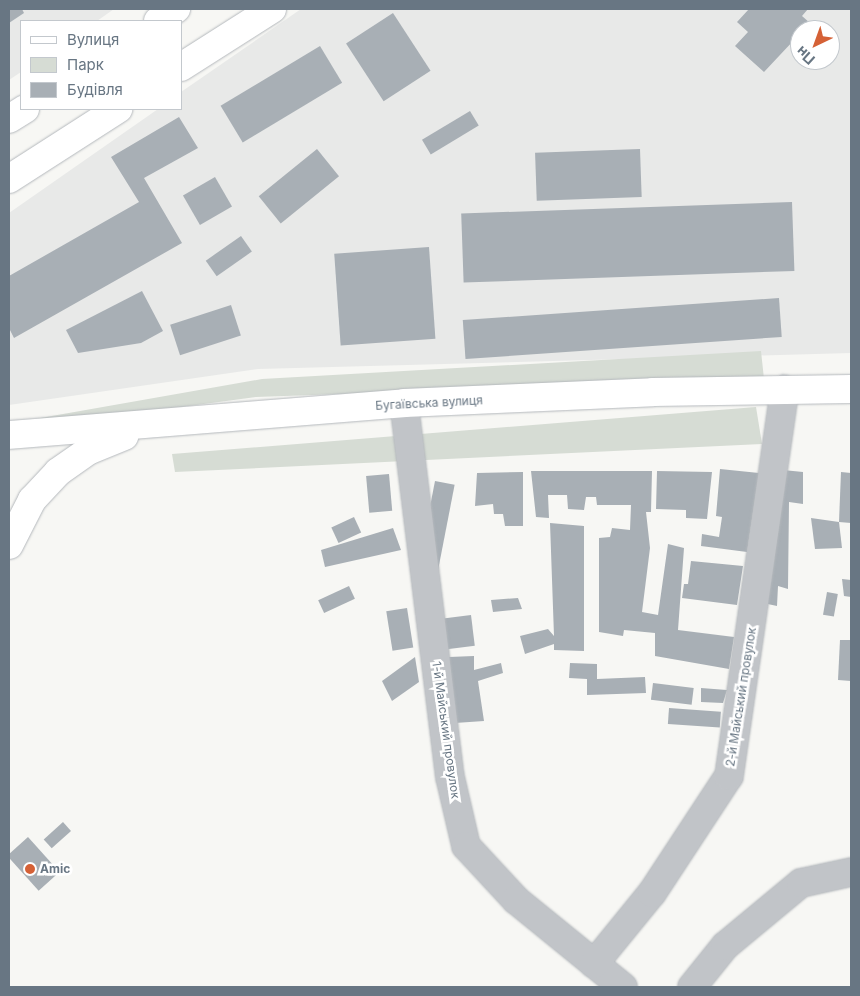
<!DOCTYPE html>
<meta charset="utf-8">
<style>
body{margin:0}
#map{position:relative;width:860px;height:996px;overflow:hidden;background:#f7f7f4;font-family:Inter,sans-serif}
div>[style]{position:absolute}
.built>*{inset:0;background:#e8e9e8}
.green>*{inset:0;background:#d6dcd4}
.building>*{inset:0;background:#a8afb5;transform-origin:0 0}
.roads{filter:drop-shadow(0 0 1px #b4b8bc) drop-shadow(0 0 1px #b4b8bc)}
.minor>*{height:28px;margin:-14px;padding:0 14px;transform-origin:14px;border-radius:14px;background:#c1c4c8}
.major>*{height:28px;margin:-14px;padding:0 14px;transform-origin:14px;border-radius:14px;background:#fff}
.dots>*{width:14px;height:14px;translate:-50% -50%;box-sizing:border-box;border:2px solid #fff;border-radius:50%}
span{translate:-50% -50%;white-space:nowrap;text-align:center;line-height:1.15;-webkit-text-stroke:5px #fff;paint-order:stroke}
.street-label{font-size:12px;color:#687683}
.poi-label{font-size:12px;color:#687683;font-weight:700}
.left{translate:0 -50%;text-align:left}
.frame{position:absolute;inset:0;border:10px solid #687683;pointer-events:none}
.legend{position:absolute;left:20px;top:20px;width:162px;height:90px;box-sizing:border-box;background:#fff;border:1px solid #c3c8cd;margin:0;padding:6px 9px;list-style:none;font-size:15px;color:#687683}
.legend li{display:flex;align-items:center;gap:10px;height:25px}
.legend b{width:25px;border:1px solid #c3c8cd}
.north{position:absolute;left:790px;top:20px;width:50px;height:50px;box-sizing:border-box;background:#fff;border:1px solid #c3c8cd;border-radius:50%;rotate:222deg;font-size:14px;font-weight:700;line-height:20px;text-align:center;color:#687683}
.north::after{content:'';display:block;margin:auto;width:18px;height:22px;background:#d56136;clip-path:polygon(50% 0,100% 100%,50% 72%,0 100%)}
</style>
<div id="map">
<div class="built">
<div style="clip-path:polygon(9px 9px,114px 9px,97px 21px,21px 21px,21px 72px,9px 80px)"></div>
<div style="clip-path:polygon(evenodd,301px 9px,851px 9px,851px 353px,258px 369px,9px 405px,9px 213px,158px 109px,181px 109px,181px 92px,301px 9px,800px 30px,830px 30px,830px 60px,800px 60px,800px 30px)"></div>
</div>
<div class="green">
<div style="clip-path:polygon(761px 351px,764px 379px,256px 397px,32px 427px,29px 420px,262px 379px)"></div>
<div style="clip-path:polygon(756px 407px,762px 444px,175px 472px,172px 454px)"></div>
</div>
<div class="building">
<div style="clip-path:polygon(9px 9px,22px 9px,24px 13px,9px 23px)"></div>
<div style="clip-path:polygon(749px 9px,808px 9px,802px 16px,810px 23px,764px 72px,735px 46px,748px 32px,737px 22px)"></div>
<div style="left:393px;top:13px;width:69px;height:56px;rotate:57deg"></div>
<div style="left:320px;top:46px;width:43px;height:116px;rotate:59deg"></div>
<div style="left:470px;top:111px;width:17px;height:56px;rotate:59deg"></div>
<div style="clip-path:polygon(179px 117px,198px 148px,144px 178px,182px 243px,14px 338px,9px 328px,9px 276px,139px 202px,111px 157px)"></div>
<div style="left:317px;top:149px;width:35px;height:75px;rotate:51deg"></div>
<div style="left:640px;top:149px;width:48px;height:105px;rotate:88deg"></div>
<div style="left:215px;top:177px;width:34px;height:37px;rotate:60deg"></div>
<div style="left:792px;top:202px;width:69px;height:331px;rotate:88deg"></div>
<div style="left:241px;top:236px;width:19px;height:43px;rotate:55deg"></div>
<div style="left:429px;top:247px;width:92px;height:95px;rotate:86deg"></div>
<div style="clip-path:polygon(142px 291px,163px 331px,141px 343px,78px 353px,66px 330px)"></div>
<div style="left:779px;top:298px;width:39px;height:317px;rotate:86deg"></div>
<div style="left:231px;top:305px;width:32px;height:64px;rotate:72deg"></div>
<div style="clip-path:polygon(720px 469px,759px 473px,747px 552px,701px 546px,702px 534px,719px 537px,722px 517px,716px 516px)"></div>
<div style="clip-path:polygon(783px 470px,803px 472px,803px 504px,789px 502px,788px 589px,778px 586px,777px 606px,763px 603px)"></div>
<div style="clip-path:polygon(531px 471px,652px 471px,651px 512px,646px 512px,650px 548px,642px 612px,658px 615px,668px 544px,684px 548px,678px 630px,734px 637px,729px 669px,655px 656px,655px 633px,624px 630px,623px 636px,599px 632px,599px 538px,610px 537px,612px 528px,630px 530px,631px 505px,597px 505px,596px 497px,586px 497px,584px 510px,568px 509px,567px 495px,548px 495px,549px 518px,536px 517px)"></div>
<div style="clip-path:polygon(657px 471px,712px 472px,707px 519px,686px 518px,686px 510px,656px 509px)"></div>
<div style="clip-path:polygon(523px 472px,523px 526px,505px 526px,503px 514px,494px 514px,493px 504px,475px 506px,477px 473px)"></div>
<div style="clip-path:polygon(841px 472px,851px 473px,851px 523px,839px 522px)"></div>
<div style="left:389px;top:474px;width:37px;height:23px;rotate:85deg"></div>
<div style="left:435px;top:481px;width:20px;height:106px;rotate:11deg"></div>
<div style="left:354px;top:517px;width:17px;height:25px;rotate:65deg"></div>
<div style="clip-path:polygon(811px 518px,839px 522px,842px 548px,815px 549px)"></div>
<div style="clip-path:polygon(550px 523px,584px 526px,584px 651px,554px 650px,554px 644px,525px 654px,520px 636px,548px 629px,554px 636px)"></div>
<div style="clip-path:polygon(393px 528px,401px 550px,325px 567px,321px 550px)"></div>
<div style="clip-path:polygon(691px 561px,743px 566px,737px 605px,682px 598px,684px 584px,688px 584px)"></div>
<div style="clip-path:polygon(842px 579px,851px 580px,851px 597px,844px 596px)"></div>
<div style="left:349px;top:586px;width:14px;height:34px;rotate:65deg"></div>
<div style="left:827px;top:592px;width:11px;height:23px;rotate:10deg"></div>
<div style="clip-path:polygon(518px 598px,522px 609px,493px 612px,491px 600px)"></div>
<div style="left:407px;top:608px;width:40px;height:21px;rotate:81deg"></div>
<div style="left:471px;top:615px;width:31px;height:30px;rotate:83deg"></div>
<div style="clip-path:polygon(840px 640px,851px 640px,851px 681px,838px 680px)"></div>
<div style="clip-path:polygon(474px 656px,474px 670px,501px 663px,503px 673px,478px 681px,484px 721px,455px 723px,449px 657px)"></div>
<div style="clip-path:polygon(415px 657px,419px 682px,392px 701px,382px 681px)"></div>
<div style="clip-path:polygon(570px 663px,597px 664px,597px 679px,645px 677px,646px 693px,587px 695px,587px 679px,569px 678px)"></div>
<div style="left:653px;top:683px;width:41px;height:17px;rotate:7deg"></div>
<div style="clip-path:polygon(701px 688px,727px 690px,723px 703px,701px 702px)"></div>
<div style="left:669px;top:708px;width:52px;height:16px;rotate:4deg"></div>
<div style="left:63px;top:822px;width:12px;height:26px;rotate:48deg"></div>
<div style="left:28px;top:837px;width:47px;height:28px;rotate:48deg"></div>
</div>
<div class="roads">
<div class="minor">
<div style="left:404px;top:403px;width:377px;rotate:83deg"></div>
<div style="left:450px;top:777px;width:71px;rotate:76.9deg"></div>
<div style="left:466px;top:846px;width:74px;rotate:47.2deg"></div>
<div style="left:516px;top:900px;width:138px;rotate:39.1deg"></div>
<div style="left:594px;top:964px;width:92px;rotate:-50.8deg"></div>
<div style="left:652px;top:893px;width:140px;rotate:-56.7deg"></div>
<div style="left:729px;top:776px;width:391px;rotate:-81.8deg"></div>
<div style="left:692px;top:987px;width:53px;rotate:-51.2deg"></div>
<div style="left:725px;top:946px;width:99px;rotate:-39.7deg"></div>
<div style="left:801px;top:883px;width:51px;rotate:-12.4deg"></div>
</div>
<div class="major">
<div style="left:158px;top:21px;width:22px;rotate:-34deg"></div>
<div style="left:181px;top:67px;width:108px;rotate:-32.5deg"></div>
<div style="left:9px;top:119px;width:19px;rotate:-32deg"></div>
<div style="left:9px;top:179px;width:130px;rotate:-32.7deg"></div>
<div style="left:9px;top:435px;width:396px;rotate:-4.6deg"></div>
<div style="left:404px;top:403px;width:249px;rotate:-2.5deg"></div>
<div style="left:653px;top:392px;width:198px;rotate:-0.9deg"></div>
<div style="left:9px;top:545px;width:51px;rotate:-62.9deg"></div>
<div style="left:32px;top:500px;width:38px;rotate:-47deg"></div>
<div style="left:58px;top:472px;width:39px;rotate:-35deg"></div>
<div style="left:90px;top:450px;width:37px;rotate:-22deg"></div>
</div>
</div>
<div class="dots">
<div style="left:30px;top:869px;background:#d56136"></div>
</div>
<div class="street-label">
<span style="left:429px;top:403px;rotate:-3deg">Бугаївська вулиця</span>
<span style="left:741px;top:697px;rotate:-81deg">2-й Майський провулок</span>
<span style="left:446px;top:730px;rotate:82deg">1-й Майський провулок</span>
</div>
<div class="poi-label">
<span class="left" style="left:40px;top:869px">Amic</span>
</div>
<div class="frame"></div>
<ul class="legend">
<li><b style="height:6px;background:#fff"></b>Вулиця</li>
<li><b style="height:14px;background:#d6dcd4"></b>Парк</li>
<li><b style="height:14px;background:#a8afb5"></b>Будівля</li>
</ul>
<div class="north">Пн</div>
</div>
